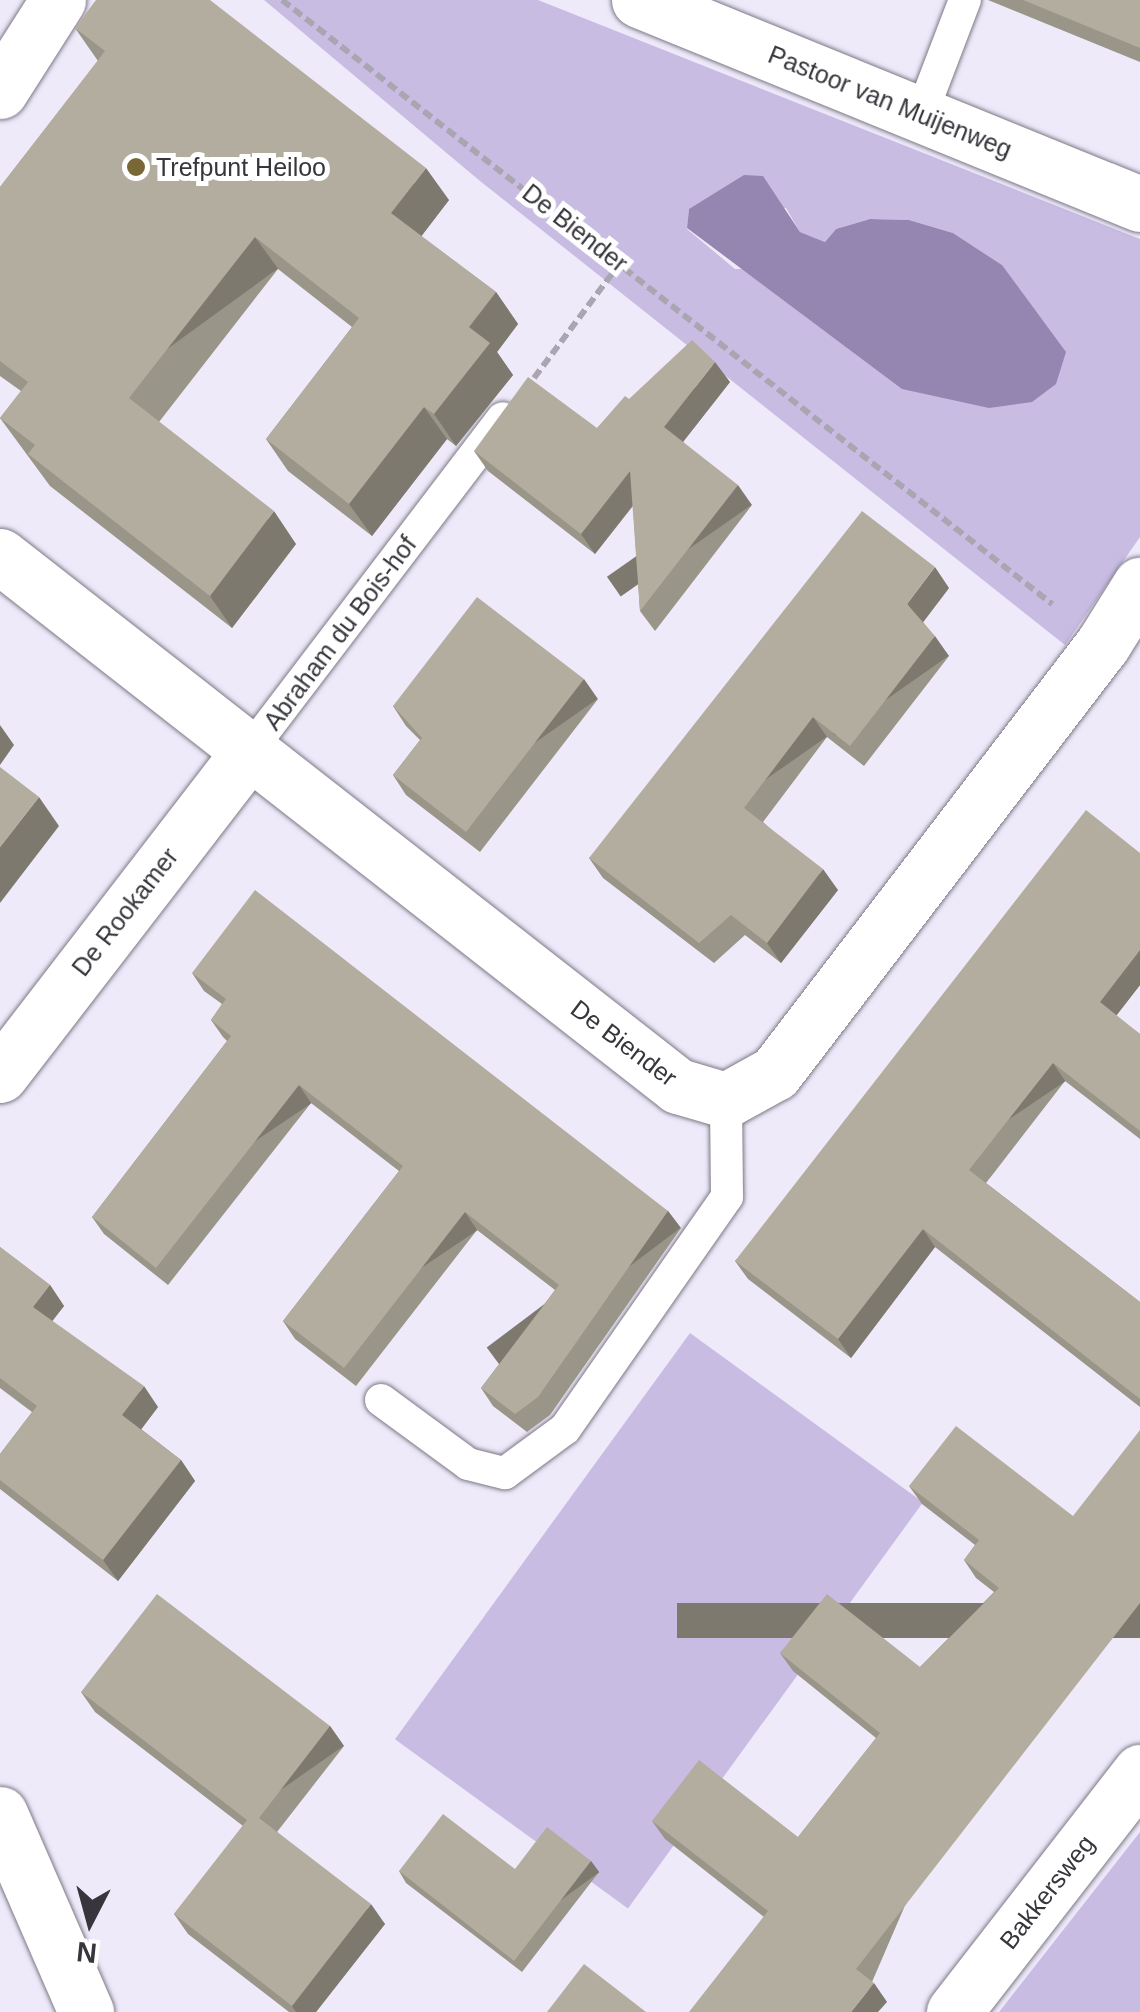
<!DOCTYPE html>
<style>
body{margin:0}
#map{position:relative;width:1140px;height:2012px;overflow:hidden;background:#efeafa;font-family:Arial,sans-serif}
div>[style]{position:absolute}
.green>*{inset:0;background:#c9bce3;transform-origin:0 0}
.water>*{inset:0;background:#9486b0}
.path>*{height:6px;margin-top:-3px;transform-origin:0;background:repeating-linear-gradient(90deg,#a9a5b1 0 10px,transparent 0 15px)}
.roads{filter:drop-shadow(0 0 2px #7d7986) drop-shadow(0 0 2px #7d7986)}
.lane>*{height:32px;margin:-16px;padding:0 16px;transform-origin:16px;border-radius:16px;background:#fff}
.street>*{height:55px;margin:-27.5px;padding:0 27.5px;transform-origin:27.5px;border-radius:27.5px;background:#fff}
.wall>*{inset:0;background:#999588}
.shaded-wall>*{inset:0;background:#7d796f;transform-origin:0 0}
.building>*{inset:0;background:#b2ad9e}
.dots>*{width:28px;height:28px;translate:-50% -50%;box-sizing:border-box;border:5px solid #fff;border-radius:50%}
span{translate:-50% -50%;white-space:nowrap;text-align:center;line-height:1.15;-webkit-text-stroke:10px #fff;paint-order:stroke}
.street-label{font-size:25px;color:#38363c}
.poi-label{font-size:25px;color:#38363c}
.left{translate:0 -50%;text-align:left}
.north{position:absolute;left:40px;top:1872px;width:100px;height:100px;-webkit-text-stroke:8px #fff;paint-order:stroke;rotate:186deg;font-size:28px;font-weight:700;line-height:40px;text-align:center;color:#38363c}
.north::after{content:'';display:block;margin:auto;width:35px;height:45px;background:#38363c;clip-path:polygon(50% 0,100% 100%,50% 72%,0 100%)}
</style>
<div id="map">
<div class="green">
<div style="clip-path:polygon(evenodd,264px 0,538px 0,1140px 239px,1140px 537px,1065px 645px,480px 181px,264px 0,786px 208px,800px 232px,825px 242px,836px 229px,870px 219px,909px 220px,953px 233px,1002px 265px,735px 269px,687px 229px,689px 209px,786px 208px)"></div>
<div style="left:690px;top:1333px;width:288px;height:502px;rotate:36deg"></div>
<div style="clip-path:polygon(1140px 1832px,1140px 2012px,999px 2012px)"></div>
</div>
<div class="water">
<div style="clip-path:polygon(744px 175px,763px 176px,800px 232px,825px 242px,836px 229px,870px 219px,909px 220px,953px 233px,1002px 265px,1066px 352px,1056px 384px,1032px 402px,989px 408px,902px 389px,687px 228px,689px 209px)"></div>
</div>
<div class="path">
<div style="left:282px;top:0;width:979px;rotate:38.11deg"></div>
<div style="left:534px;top:378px;width:144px;rotate:-53.2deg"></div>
</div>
<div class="roads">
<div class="lane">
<div style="left:921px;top:115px;width:123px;rotate:-69.1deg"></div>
<div style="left:250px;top:750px;width:417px;rotate:-52.7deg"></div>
<div style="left:381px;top:1400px;width:108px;rotate:36.3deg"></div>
<div style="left:468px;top:1464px;width:38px;rotate:14deg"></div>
<div style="left:505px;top:1473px;width:74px;rotate:-36.3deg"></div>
<div style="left:565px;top:1429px;width:283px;rotate:-55.1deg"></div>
<div style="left:727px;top:1197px;width:97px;rotate:-90.6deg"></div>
</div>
<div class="street">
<div style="left:639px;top:0;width:541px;rotate:22.16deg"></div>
<div style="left:0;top:91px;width:108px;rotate:-57.5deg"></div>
<div style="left:0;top:556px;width:861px;rotate:38.02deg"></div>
<div style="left:678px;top:1086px;width:50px;rotate:16.3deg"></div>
<div style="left:726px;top:1100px;width:56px;rotate:-28.9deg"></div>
<div style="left:775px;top:1073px;width:540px;rotate:-52.6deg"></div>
<div style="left:1103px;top:644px;width:70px;rotate:-57.9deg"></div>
<div style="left:0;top:1075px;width:410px;rotate:-52.4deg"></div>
<div style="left:0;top:1814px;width:216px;rotate:66.5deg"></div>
<div style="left:954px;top:2012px;width:304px;rotate:-52.2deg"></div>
</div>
</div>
<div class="wall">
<div style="clip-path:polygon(988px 0,1140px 0,1140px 62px)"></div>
<div style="clip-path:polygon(75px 28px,449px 200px,421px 236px,496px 292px,518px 324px,497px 352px,513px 375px,456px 446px,447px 439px,372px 536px,288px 471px,266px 439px,352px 327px,278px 269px,159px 422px,296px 544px,232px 628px,50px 486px,0 418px,21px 391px,0 376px,0 187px,98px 61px)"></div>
<div style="clip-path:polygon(730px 382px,683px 442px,752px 505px,655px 631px,640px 611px,633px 506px,595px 554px,488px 471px,474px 451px,597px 428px,629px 399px)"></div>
<div style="clip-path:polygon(949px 588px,923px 622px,949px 656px,864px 766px,827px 737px,763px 822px,838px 890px,781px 963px,745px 935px,714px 963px,603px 878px,589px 858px)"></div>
<div style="clip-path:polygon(598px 699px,480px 852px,406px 795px,393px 775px,420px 740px,406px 726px,393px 706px)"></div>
<div style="clip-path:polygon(1140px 853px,1140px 985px,1116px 1016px,1140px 1034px,1140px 1139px,1065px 1081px,986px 1183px,1140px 1302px,1140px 1407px,935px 1247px,851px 1358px,748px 1279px,735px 1261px)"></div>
<div style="clip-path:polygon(192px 973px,668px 1211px,681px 1228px,550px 1415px,527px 1432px,493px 1406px,481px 1388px,555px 1290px,477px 1230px,356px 1386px,295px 1339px,283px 1321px,399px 1171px,311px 1103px,168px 1285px,104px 1234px,92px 1217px,227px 1041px,223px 1037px,211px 1020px,222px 1004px,204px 991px)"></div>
<div style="clip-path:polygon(0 1247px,50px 1285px,64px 1306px,52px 1321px,158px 1407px,141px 1429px,181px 1460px,195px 1481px,118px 1581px,0 1489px,0 1454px,32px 1412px,0 1388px)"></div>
<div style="clip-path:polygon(909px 1486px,1073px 1516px,872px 1982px,887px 2002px,764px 1917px,665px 1839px,652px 1821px,798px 1837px,876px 1738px,793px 1671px,780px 1653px,920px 1667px,994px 1592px,976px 1578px,964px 1560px,975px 1545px,922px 1504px)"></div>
<div style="clip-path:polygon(81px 1692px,330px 1726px,344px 1746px,277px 1832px,385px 1924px,316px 2012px,289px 2012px,188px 1934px,174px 1914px,243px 1826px,95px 1712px)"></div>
<div style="clip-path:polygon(591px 1861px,599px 1872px,522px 1972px,406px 1883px,399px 1871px,515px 1869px)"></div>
</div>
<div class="shaded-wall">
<div style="clip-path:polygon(426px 168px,449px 200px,414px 246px,391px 213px)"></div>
<div style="left:255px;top:237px;width:39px;height:204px;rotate:54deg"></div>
<div style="clip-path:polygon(496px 292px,518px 324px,497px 352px,513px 375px,456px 446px,434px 414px,469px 327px)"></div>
<div style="clip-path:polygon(715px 362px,730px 382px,679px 447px,664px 427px)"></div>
<div style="clip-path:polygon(424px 407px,447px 439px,372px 536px,349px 504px)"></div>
<div style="clip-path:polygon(630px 471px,644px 491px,595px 554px,581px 534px)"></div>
<div style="left:738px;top:485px;width:24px;height:160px;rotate:55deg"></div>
<div style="clip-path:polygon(274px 511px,296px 544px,232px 628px,210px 596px)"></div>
<div style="clip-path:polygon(935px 567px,949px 588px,921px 625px,907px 604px)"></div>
<div style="left:935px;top:636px;width:24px;height:139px;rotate:55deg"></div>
<div style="left:584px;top:679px;width:24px;height:193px;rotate:55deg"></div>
<div style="left:813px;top:717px;width:24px;height:114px;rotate:55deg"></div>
<div style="clip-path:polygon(0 725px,14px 745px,0 765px)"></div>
<div style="clip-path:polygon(39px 797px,59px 826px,0 903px,0 847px)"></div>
<div style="clip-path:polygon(823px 869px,838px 890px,781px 963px,767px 943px)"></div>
<div style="clip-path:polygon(1140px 950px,1140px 985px,1112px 1021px,1100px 1002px)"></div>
<div style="left:1053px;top:1063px;width:22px;height:136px;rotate:56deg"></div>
<div style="left:299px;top:1085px;width:22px;height:232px;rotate:56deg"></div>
<div style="left:668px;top:1211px;width:21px;height:227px;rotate:53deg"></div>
<div style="left:465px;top:1212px;width:22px;height:197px;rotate:56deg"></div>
<div style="clip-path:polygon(923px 1229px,935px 1247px,851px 1358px,838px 1339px)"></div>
<div style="clip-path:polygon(50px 1285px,64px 1306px,47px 1328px,33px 1307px)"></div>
<div style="clip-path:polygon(144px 1386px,158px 1407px,137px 1435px,122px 1415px)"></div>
<div style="clip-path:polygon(181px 1460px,195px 1481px,118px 1581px,103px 1560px)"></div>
<div style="left:1140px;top:1603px;width:35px;height:463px;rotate:90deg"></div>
<div style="left:330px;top:1726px;width:24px;height:116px;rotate:55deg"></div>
<div style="left:591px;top:1861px;width:14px;height:126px;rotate:54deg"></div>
<div style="clip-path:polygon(371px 1904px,385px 1924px,316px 2012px,296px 2012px,292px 2006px)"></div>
<div style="clip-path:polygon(874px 1983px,887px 2002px,878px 2012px,851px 2012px)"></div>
</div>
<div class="building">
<div style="clip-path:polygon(96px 0,210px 0,426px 168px,391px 213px,496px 292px,469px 327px,490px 343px,434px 414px,424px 407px,349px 504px,266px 439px,359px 318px,255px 237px,129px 398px,274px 511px,210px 596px,28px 454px,35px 445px,0 418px,28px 382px,0 361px,0 187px,105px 51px,75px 28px)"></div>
<div style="clip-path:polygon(1023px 0,1140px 0,1140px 48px)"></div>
<div style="clip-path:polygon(692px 340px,715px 362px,664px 427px,738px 485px,640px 611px,630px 471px,581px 534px,474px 451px,528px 377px,597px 428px,625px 396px,629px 399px)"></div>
<div style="clip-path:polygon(862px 511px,935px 567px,907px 604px,935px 636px,850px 746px,813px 717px,744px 808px,823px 869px,767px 943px,731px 915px,699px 943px,589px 858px)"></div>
<div style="clip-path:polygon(477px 597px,584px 679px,466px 832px,393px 775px,422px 738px,393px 706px)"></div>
<div style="clip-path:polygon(0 767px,39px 797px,0 847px)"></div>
<div style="clip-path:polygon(1086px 810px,1140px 853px,1140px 950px,1100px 1002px,1140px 1034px,1140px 1131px,1053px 1063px,969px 1170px,1140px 1302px,1140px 1399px,923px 1229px,838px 1339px,735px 1261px)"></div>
<div style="clip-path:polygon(255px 890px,668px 1211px,538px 1397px,515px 1414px,481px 1388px,559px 1285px,465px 1212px,344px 1368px,283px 1321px,403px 1166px,299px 1085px,156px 1268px,92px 1217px,231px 1036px,211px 1020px,226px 999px,192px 973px)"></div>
<div style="clip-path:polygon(0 1247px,50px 1285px,33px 1307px,144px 1386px,122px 1415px,181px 1460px,103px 1560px,0 1480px,0 1454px,37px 1406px,0 1378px)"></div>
<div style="clip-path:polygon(956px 1426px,1073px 1516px,1140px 1430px,1140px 1603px,856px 1969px,874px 1983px,851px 2012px,689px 2012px,768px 1911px,652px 1821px,699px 1760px,798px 1837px,880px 1733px,780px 1653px,827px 1594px,920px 1667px,999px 1588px,964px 1560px,979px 1540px,909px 1486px)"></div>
<div style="clip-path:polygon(157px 1594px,330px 1726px,259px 1818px,371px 1904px,292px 2006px,174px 1914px,247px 1820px,81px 1692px)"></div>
<div style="clip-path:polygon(443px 1814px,515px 1869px,547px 1827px,591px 1861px,514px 1961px,399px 1871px)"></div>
<div style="clip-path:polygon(584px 1964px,646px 2012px,547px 2012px)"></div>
</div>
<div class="dots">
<div style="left:136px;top:167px;background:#796836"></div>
</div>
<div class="street-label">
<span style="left:890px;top:102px;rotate:22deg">Pastoor van Muijenweg</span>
<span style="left:575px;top:228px;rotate:38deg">De Biender</span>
<span style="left:340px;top:633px;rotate:-53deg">Abraham du Bois-hof</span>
<span style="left:125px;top:912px;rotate:-52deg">De Rookamer</span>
<span style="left:624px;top:1043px;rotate:37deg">De Biender</span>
<span style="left:1047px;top:1892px;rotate:-52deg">Bakkersweg</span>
</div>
<div class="poi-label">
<span class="left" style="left:156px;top:167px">Trefpunt Heiloo</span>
</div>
<div class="north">N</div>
</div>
